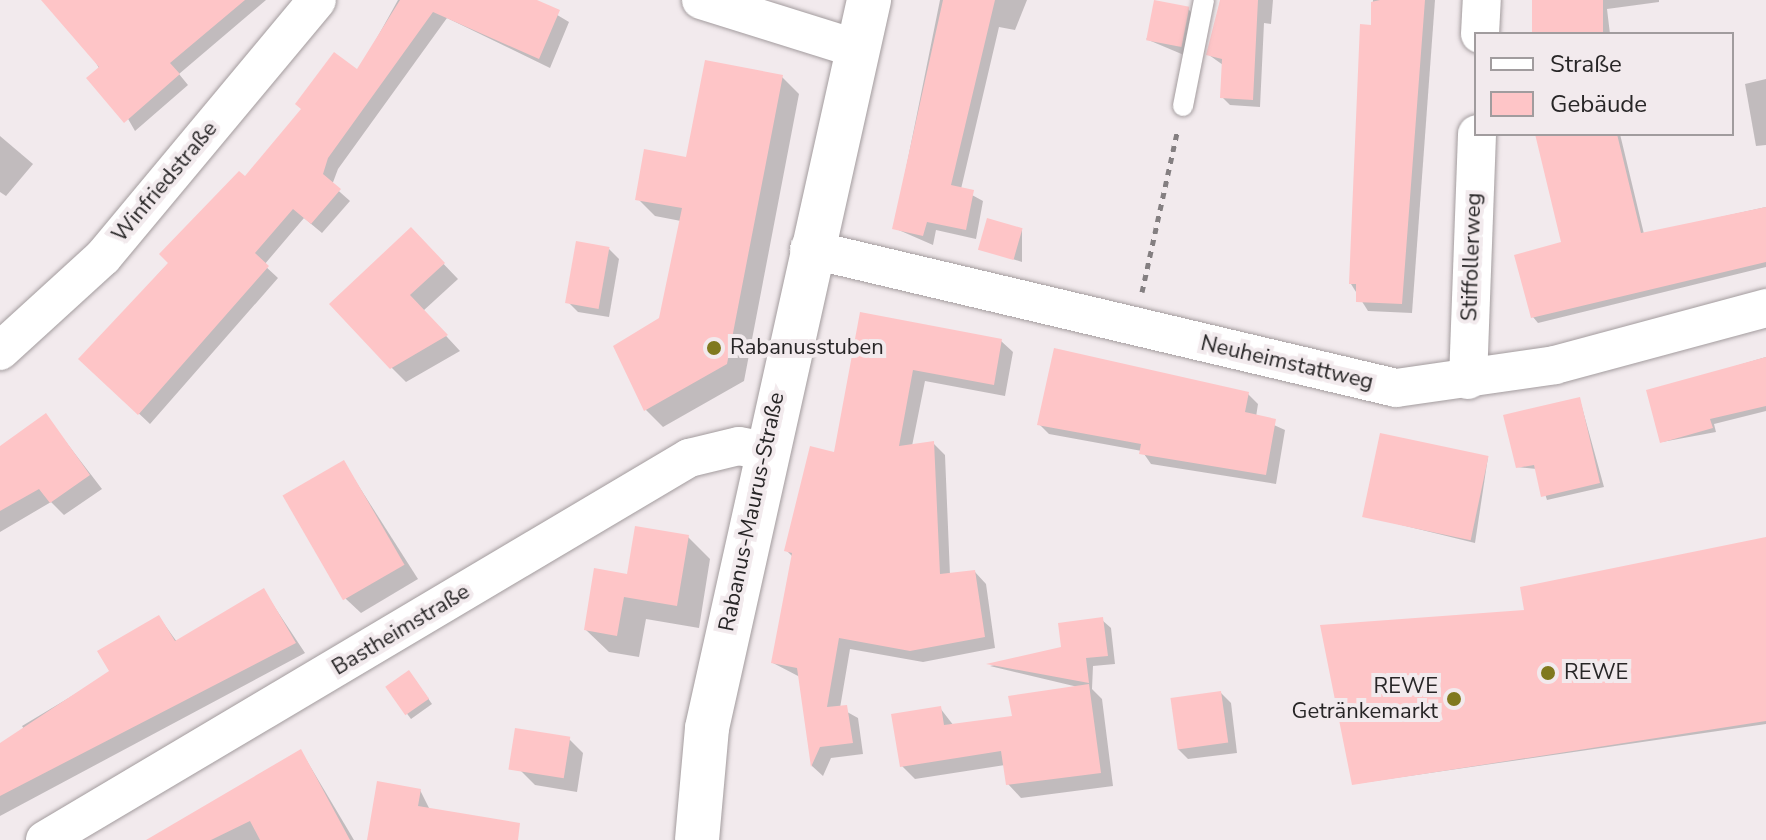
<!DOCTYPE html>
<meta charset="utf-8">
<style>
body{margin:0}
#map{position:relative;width:1766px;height:840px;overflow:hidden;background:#f2eaed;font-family:"Nunito Sans",sans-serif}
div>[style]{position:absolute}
.shadow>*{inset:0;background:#0003}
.building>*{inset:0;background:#fec5c7;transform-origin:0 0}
.path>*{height:5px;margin-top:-2.5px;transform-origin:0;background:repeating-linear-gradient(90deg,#847f81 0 6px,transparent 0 12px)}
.roads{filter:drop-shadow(0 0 2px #a39c9e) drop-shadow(0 0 2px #a39c9e)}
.lane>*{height:20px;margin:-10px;padding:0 10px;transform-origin:10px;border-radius:10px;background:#fff}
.street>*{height:38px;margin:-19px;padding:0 19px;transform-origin:19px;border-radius:19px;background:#fff}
.secondary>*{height:44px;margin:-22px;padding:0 22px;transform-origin:22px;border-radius:22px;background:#fff}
.dots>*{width:22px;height:22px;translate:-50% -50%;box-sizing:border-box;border:4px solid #f2eaed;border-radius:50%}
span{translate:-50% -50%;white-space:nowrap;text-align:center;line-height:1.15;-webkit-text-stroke:8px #f2eaed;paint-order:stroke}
.street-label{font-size:22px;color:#282627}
.poi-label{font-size:22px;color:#282627}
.left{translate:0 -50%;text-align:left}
.right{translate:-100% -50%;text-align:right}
.legend{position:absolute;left:1474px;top:32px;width:260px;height:104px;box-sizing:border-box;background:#f2eaed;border:2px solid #a19c9e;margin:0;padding:10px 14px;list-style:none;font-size:24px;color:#282627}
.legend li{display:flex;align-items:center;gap:16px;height:40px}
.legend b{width:40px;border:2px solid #a19c9e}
</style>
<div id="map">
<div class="shadow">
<div style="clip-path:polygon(60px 0,266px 0,179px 74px,188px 85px,135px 131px)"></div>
<div style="clip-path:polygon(398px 0,532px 0,569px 22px,550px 68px,447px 18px,338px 169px,332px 185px,350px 201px,322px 233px,304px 218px,264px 265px,278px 278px,150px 424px,81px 359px,245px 179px,358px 72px)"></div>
<div style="clip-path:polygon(940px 0,1027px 0,1015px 30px,999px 27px,961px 189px,983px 201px,976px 239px,936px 230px,933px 245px,894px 228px)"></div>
<div style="clip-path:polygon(1226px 0,1273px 0,1271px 24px,1264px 23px,1260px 107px,1230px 105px,1222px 97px,1223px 65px,1209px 55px)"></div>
<div style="clip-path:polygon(1373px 0,1435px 0,1412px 313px,1368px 311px,1351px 284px)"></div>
<div style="clip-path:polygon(1534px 0,1659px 0,1659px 2px,1607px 9px,1610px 34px,1537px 34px)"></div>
<div style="clip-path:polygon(1188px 9px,1198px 19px,1191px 58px,1146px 39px)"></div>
<div style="clip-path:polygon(782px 77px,799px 94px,744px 381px,663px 427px,646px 410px,681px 221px,655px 216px,638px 199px)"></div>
<div style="clip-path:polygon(1766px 79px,1766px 145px,1756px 146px,1745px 84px)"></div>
<div style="clip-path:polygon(1537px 134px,1620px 134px,1644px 234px,1766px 207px,1766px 267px,1538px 323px,1533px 317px,1563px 244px)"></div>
<div style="clip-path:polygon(0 136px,33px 164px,6px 196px,0 192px)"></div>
<div style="clip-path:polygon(1022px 229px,1022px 262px,982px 249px)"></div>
<div style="clip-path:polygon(411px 230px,458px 279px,423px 311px,460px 351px,406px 382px,391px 367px)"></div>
<div style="clip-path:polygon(609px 249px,619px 259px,609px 317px,578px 312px,568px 302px)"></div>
<div style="clip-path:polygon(862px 315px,1001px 341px,1013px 352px,1005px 396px,925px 381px,912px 446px,933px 443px,945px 455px,950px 575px,975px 572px,986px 584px,995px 648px,923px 662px,850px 649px,840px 708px,858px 718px,863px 754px,831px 758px,823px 776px,812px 766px,800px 677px,773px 663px,793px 557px,786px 550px,836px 455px)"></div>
<div style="clip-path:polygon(1766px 357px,1766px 411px,1714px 424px,1716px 432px,1662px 442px,1648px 392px)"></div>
<div style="clip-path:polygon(1248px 394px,1258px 404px,1256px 417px,1285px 430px,1276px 484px,1151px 464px,1142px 451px,1049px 434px,1039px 424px)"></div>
<div style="clip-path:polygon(1580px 400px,1604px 487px,1547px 500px,1537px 469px,1517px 467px)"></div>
<div style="clip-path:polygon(46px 416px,102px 489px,64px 515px,51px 502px,0 532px,0 448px)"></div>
<div style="clip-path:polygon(1488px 457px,1475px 543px,1365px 516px)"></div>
<div style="clip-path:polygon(344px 463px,418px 579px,361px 613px,346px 599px)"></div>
<div style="clip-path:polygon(688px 537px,710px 559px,699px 628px,646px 619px,639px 657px,609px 652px,586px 630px,628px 576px)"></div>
<div style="clip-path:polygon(1766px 539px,1766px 724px,1354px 784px,1526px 612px)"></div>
<div style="clip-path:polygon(264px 591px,305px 653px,0 816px,0 746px,26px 732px,22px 726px,112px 672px,159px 617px,177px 642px)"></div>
<div style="clip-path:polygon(1102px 620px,1111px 628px,1115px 664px,1093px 666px,1092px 689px,1102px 699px,1113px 786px,1021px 798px,1008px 784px,1005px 765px,915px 779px,902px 766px,940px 708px,954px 726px,1014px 718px,1078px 687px,990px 666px,1063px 649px)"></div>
<div style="clip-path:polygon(413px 677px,432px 704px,411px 719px,387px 687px)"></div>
<div style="clip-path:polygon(1221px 693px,1231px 703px,1237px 753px,1188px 759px,1178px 749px)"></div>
<div style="clip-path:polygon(569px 739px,583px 753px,577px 792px,535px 785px,520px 770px)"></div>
<div style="clip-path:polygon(301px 751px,354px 840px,149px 840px)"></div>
<div style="clip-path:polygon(420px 790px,430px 810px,516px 840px,369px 840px)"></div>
</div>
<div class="building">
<div style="clip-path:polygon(41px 0,245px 0,170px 63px,180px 74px,124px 123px,86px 78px,99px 67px)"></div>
<div style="clip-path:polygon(400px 0,537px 0,560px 10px,539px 59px,433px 12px,328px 158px,323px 174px,341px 189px,311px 224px,293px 209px,255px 253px,269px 266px,138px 415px,78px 359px,168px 263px,159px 254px,239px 171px,245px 176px,301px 109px,295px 104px,334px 52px,357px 69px)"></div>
<div style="clip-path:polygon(943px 0,995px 0,951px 185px,974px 190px,966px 230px,927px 222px,923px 236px,892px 229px)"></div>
<div style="left:1154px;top:0;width:36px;height:41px;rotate:11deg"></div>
<div style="clip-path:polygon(1220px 0,1258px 0,1253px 100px,1220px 98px,1222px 59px,1206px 55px)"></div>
<div style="clip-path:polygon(1380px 0,1425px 0,1402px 304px,1356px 302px,1356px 284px,1349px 284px,1360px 24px,1371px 25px,1371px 2px)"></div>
<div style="left:1532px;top:0;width:71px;height:34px"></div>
<div style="clip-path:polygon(705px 60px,783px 75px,727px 364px,644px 411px,613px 346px,659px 318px,682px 208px,635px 200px,644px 149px,686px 157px)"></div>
<div style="clip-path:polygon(1535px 134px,1617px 134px,1641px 233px,1766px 207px,1766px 262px,1531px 318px,1514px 255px,1561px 242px)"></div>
<div style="left:987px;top:218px;width:37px;height:33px;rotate:16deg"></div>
<div style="clip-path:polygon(411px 227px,445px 263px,410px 295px,448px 335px,390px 369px,329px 304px)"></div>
<div style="left:576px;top:241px;width:34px;height:63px;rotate:10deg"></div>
<div style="clip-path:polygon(860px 312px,1002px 339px,994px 385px,913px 370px,899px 446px,934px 441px,940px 574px,975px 570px,985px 637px,910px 651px,839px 638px,827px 707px,847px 705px,853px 743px,820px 747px,811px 767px,797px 668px,771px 663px,792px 553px,784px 551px,810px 446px,834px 452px)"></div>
<div style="clip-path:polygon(1054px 348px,1249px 392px,1245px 412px,1276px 419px,1266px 475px,1139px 454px,1141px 444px,1037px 425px)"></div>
<div style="clip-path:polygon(1766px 357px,1766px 406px,1710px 419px,1713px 428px,1660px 443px,1646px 390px)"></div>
<div style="clip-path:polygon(1580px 397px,1600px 483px,1541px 497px,1534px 465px,1516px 468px,1503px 415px)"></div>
<div style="clip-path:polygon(46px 413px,90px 475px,50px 503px,39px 489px,0 511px,0 446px)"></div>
<div style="left:1380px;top:433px;width:111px;height:86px;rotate:12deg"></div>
<div style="left:344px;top:460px;width:121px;height:71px;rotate:60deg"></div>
<div style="clip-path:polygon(635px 526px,689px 535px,677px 606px,624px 597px,617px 636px,584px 630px,594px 568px,627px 574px)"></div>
<div style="clip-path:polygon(1766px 537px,1766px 721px,1352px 785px,1320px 625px,1524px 610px,1520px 587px)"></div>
<div style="clip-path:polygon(264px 588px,296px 643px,0 796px,0 743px,109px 671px,97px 651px,159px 615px,175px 641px)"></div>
<div style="clip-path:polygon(1103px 617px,1108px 656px,1086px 658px,1089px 683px,986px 664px,1061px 647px,1058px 623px)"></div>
<div style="left:409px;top:670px;width:35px;height:29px;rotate:55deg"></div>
<div style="clip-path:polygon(1089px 684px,1101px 773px,1006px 785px,1001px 751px,900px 767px,891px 714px,941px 706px,944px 725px,1012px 716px,1008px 696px)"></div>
<div style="left:1221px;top:691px;width:52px;height:51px;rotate:82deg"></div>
<div style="left:515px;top:728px;width:56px;height:42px;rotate:9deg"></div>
<div style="clip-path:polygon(301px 749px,350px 840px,260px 840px,250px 821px,211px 840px,146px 840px)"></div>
<div style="clip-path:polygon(377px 781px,421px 789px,418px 806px,520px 823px,518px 840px,367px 840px)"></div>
</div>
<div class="path">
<div style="left:1142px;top:292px;width:163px;rotate:-77.6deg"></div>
</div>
<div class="roads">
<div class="lane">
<div style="left:1183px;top:106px;width:108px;rotate:-78.8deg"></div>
</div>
<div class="street">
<div style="left:701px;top:0;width:164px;rotate:17.4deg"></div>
<div style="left:1480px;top:34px;width:34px;rotate:-87deg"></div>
<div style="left:809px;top:249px;width:603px;rotate:13.32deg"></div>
<div style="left:1396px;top:388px;width:161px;rotate:-8.2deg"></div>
<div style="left:1555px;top:365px;width:219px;rotate:-15.1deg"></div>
<div style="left:0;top:351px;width:139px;rotate:-42.4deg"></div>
<div style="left:103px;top:257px;width:334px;rotate:-50.2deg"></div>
<div style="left:1468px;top:380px;width:246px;rotate:-87.9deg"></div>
<div style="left:45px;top:840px;width:749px;rotate:-30.68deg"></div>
<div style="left:689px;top:458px;width:51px;rotate:-13.5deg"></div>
<div style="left:739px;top:446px;width:25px;rotate:11deg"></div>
</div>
<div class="secondary">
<div style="left:697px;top:840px;width:112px;rotate:-84.9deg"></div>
<div style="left:707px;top:728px;width:746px;rotate:-77.45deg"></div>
</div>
</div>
<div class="dots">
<div style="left:714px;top:348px;background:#80791e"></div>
<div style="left:1548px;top:673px;background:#80791e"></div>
<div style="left:1454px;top:699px;background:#80791e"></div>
</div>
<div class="street-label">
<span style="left:165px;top:182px;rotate:-50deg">Winfriedstraße</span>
<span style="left:1472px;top:257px;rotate:-88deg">Stiffollerweg</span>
<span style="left:1287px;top:363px;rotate:13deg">Neuheimstattweg</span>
<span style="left:752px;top:512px;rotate:-78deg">Rabanus-Maurus-Straße</span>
<span style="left:401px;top:630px;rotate:-31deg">Bastheimstraße</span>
</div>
<div class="poi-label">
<span class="left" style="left:730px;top:348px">Rabanusstuben</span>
<span class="left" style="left:1564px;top:673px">REWE</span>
<span class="right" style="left:1438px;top:699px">REWE<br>Getränkemarkt</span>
</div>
<ul class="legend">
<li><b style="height:10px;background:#fff"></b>Straße</li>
<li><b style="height:22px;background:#fec5c7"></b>Gebäude</li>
</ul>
</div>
